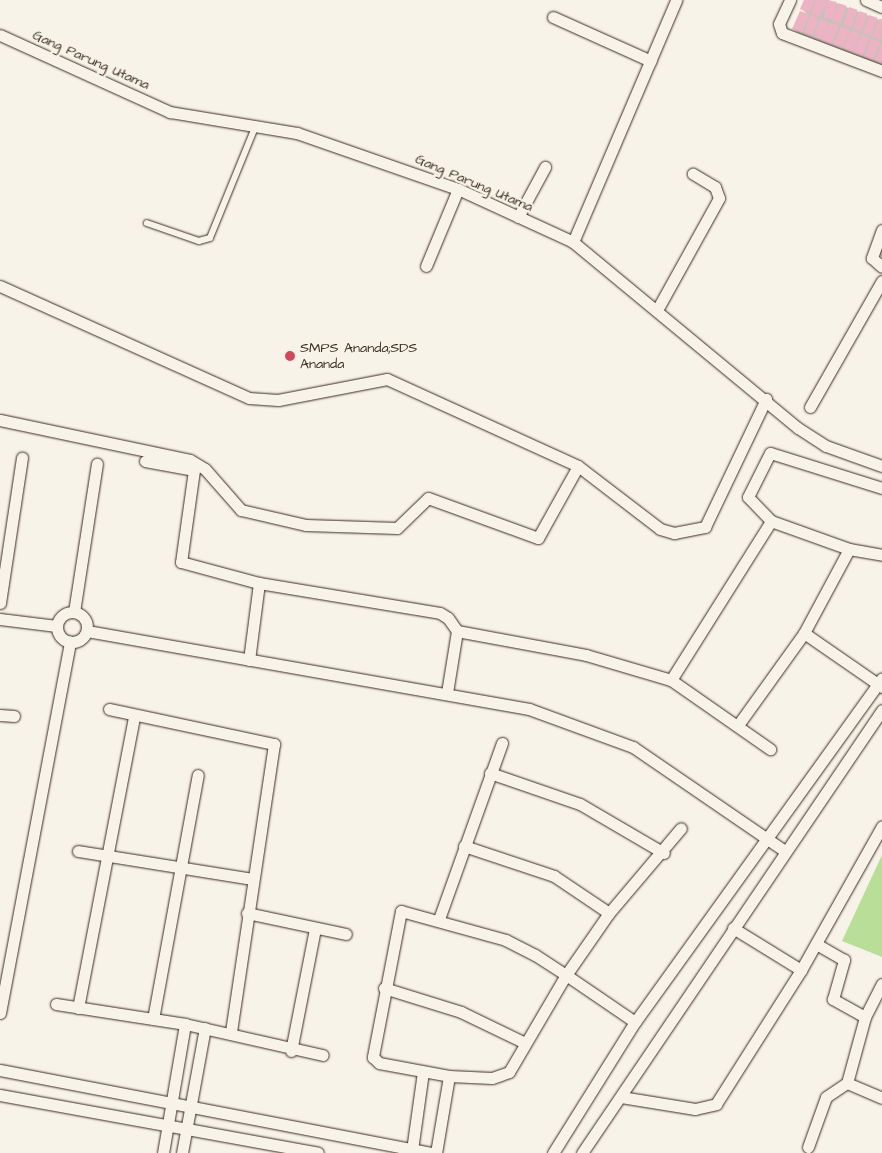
<!DOCTYPE html>
<style>
body{margin:0}
#map{position:relative;width:882px;height:1153px;overflow:hidden;background:#f7f3e8;font-family:"Architects Daughter",sans-serif}
div>[style]{position:absolute}
.green>*{inset:0;background:#b9de98}
.shadow>*{inset:0;background:#0003}
.building>*{inset:0;background:#ecb3c4;transform-origin:0 0}
.roads{filter:drop-shadow(0 0 1px #3b2a1e) drop-shadow(0 0 1px #3b2a1e)}
.lane>*{height:5.5px;margin:-2.75px;padding:0 2.75px;transform-origin:2.75px;border-radius:2.75px;background:#f7f3e8}
.street>*{height:11px;margin:-5.5px;padding:0 5.5px;transform-origin:5.5px;border-radius:5.5px;background:#f7f3e8}
.street>.ring{margin:-5.5px;padding:0;box-sizing:content-box;background:none;border:11px solid #f7f3e8;border-radius:50%}
.dots>*{width:14px;height:14px;translate:-50% -50%;box-sizing:border-box;border:2px solid #f7f3e8;border-radius:50%}
span{translate:-50% -50%;white-space:nowrap;text-align:center;line-height:1.15;-webkit-text-stroke:4.5px #f7f3e8;paint-order:stroke}
.street-label{font-size:14px;color:#3b2a1e}
.poi-label{font-size:14px;color:#3b2a1e}
.left{translate:0 -50%;text-align:left}
</style>
<div id="map">
<div class="green">
<div style="clip-path:polygon(882px 855px,882px 957px,842px 941px)"></div>
</div>
<div class="shadow">
<div style="clip-path:polygon(805px 0,828px 0,882px 21px,882px 65px,797px 32px,794px 29px,808px 15px,802px 9px)"></div>
<div style="clip-path:polygon(882px 246px,882px 257px,879px 254px)"></div>
</div>
<div class="building">
<div style="clip-path:polygon(804px 0,815px 0,809px 13px,800px 9px)"></div>
<div style="clip-path:polygon(816px 0,827px 0,820px 17px,811px 14px)"></div>
<div style="left:827px;top:0;width:10px;height:18px;rotate:11deg"></div>
<div style="left:838px;top:3px;width:9px;height:19px;rotate:18deg"></div>
<div style="left:849px;top:7px;width:9px;height:19px;rotate:18deg"></div>
<div style="clip-path:polygon(800px 11px,809px 14px,802px 33px,792px 29px)"></div>
<div style="left:859px;top:11px;width:9px;height:19px;rotate:18deg"></div>
<div style="left:810px;top:15px;width:9px;height:19px;rotate:18deg"></div>
<div style="left:869px;top:15px;width:9px;height:19px;rotate:18deg"></div>
<div style="left:820px;top:19px;width:9px;height:19px;rotate:18deg"></div>
<div style="clip-path:polygon(879px 19px,882px 19px,881px 40px,872px 37px)"></div>
<div style="left:830px;top:22px;width:10px;height:20px;rotate:24deg"></div>
<div style="left:841px;top:26px;width:10px;height:20px;rotate:24deg"></div>
<div style="left:851px;top:30px;width:10px;height:20px;rotate:24deg"></div>
<div style="left:861px;top:34px;width:10px;height:20px;rotate:24deg"></div>
<div style="clip-path:polygon(871px 38px,881px 42px,873px 60px,864px 57px)"></div>
<div style="clip-path:polygon(882px 44px,882px 63px,875px 61px)"></div>
</div>
<div class="roads">
<div class="lane">
<div style="left:147px;top:223px;width:55px;rotate:19.1deg"></div>
<div style="left:199px;top:241px;width:11px;rotate:-15deg"></div>
<div style="left:210px;top:238px;width:122px;rotate:-67.8deg"></div>
</div>
<div class="street">
<div style="left:790px;top:0;width:26px;rotate:115deg"></div>
<div style="left:779px;top:24px;width:9px;rotate:72deg"></div>
<div style="left:782px;top:33px;width:107px;rotate:20.8deg"></div>
<div style="left:866px;top:0;width:17px;rotate:24deg"></div>
<div style="left:553px;top:17px;width:107px;rotate:24.2deg"></div>
<div style="left:0;top:35px;width:187px;rotate:24.4deg"></div>
<div style="left:170px;top:112px;width:129px;rotate:9.4deg"></div>
<div style="left:297px;top:133px;width:170px;rotate:19.2deg"></div>
<div style="left:458px;top:189px;width:127px;rotate:24.7deg"></div>
<div style="left:573px;top:242px;width:292px;rotate:39.6deg"></div>
<div style="left:798px;top:428px;width:33px;rotate:33deg"></div>
<div style="left:826px;top:446px;width:59px;rotate:19.7deg"></div>
<div style="left:518px;top:217px;width:57px;rotate:-61.6deg"></div>
<div style="left:882px;top:230px;width:30px;rotate:110deg"></div>
<div style="left:872px;top:258px;width:13px;rotate:42deg"></div>
<div style="left:573px;top:242px;width:263px;rotate:-66.9deg"></div>
<div style="left:426px;top:266px;width:83px;rotate:-67.4deg"></div>
<div style="left:0;top:286px;width:273px;rotate:24.2deg"></div>
<div style="left:249px;top:398px;width:29px;rotate:4deg"></div>
<div style="left:278px;top:400px;width:111px;rotate:-10.9deg"></div>
<div style="left:387px;top:379px;width:210px;rotate:24.5deg"></div>
<div style="left:578px;top:466px;width:103px;rotate:37.5deg"></div>
<div style="left:660px;top:529px;width:15px;rotate:16deg"></div>
<div style="left:674px;top:533px;width:32px;rotate:-11deg"></div>
<div style="left:705px;top:527px;width:142px;rotate:-64.5deg"></div>
<div style="left:657px;top:310px;width:128px;rotate:-61deg"></div>
<div style="left:719px;top:198px;width:12px;rotate:-110deg"></div>
<div style="left:715px;top:187px;width:26px;rotate:-149deg"></div>
<div style="left:810px;top:407px;width:145px;rotate:-60.3deg"></div>
<div style="left:0;top:420px;width:194px;rotate:11.9deg"></div>
<div style="left:190px;top:460px;width:17px;rotate:31deg"></div>
<div style="left:205px;top:469px;width:55px;rotate:48.7deg"></div>
<div style="left:241px;top:510px;width:67px;rotate:13deg"></div>
<div style="left:306px;top:525px;width:91px;rotate:1.9deg"></div>
<div style="left:397px;top:528px;width:43px;rotate:-44.1deg"></div>
<div style="left:428px;top:498px;width:117px;rotate:20deg"></div>
<div style="left:538px;top:538px;width:82px;rotate:-60.9deg"></div>
<div style="left:145px;top:461px;width:50px;rotate:10.4deg"></div>
<div style="left:194px;top:470px;width:93px;rotate:98deg"></div>
<div style="left:181px;top:562px;width:81px;rotate:15.1deg"></div>
<div style="left:259px;top:583px;width:183px;rotate:9.4deg"></div>
<div style="left:440px;top:613px;width:9px;rotate:32deg"></div>
<div style="left:448px;top:618px;width:16px;rotate:55deg"></div>
<div style="left:457px;top:631px;width:63px;rotate:99.2deg"></div>
<div style="left:882px;top:488px;width:117px;rotate:-162.6deg"></div>
<div style="left:770px;top:453px;width:49px;rotate:116.6deg"></div>
<div style="left:748px;top:497px;width:33px;rotate:46deg"></div>
<div style="left:771px;top:521px;width:83px;rotate:19.7deg"></div>
<div style="left:849px;top:549px;width:34px;rotate:10deg"></div>
<div style="left:0;top:603px;width:147px;rotate:-81.4deg"></div>
<div class="ring" style="left:57px;top:612px;width:19px;height:19px"></div>
<div style="left:74px;top:612px;width:150px;rotate:-81.2deg"></div>
<div style="left:0;top:619px;width:57px;rotate:7deg"></div>
<div style="left:87px;top:631px;width:449px;rotate:10deg"></div>
<div style="left:529px;top:709px;width:111px;rotate:20.1deg"></div>
<div style="left:633px;top:747px;width:184px;rotate:34.4deg"></div>
<div style="left:457px;top:631px;width:131px;rotate:10.5deg"></div>
<div style="left:586px;top:655px;width:89px;rotate:16.4deg"></div>
<div style="left:671px;top:680px;width:121px;rotate:34.9deg"></div>
<div style="left:804px;top:633px;width:95px;rotate:34.7deg"></div>
<div style="left:249px;top:660px;width:78px;rotate:-82.6deg"></div>
<div style="left:671px;top:680px;width:188px;rotate:-57.8deg"></div>
<div style="left:109px;top:709px;width:169px;rotate:12deg"></div>
<div style="left:274px;top:744px;width:292px;rotate:98.5deg"></div>
<div style="left:0;top:715px;width:14px;rotate:4deg"></div>
<div style="left:738px;top:725px;width:113px;rotate:-54.3deg"></div>
<div style="left:804px;top:633px;width:95px;rotate:-61.8deg"></div>
<div style="left:490px;top:773px;width:95px;rotate:19deg"></div>
<div style="left:580px;top:804px;width:97px;rotate:30.3deg"></div>
<div style="left:464px;top:846px;width:95px;rotate:18.4deg"></div>
<div style="left:554px;top:876px;width:66px;rotate:33.9deg"></div>
<div style="left:78px;top:851px;width:176px;rotate:9.1deg"></div>
<div style="left:247px;top:913px;width:101px;rotate:12deg"></div>
<div style="left:439px;top:919px;width:187px;rotate:-70.3deg"></div>
<div style="left:733px;top:928px;width:80px;rotate:31.7deg"></div>
<div style="left:384px;top:988px;width:81px;rotate:17.3deg"></div>
<div style="left:461px;top:1012px;width:71px;rotate:25.8deg"></div>
<div style="left:56px;top:1004px;width:131px;rotate:8.8deg"></div>
<div style="left:185px;top:1024px;width:141px;rotate:12.7deg"></div>
<div style="left:78px;top:1008px;width:297px;rotate:-79.1deg"></div>
<div style="left:0;top:1013px;width:378px;rotate:-79.3deg"></div>
<div style="left:865px;top:1017px;width:37px;rotate:-63deg"></div>
<div style="left:153px;top:1019px;width:248px;rotate:-79.6deg"></div>
<div style="left:635px;top:1022px;width:83px;rotate:-145.7deg"></div>
<div style="left:566px;top:975px;width:37px;rotate:-147deg"></div>
<div style="left:535px;top:955px;width:33px;rotate:-153deg"></div>
<div style="left:506px;top:940px;width:109px;rotate:-164.6deg"></div>
<div style="left:401px;top:911px;width:149px;rotate:100.9deg"></div>
<div style="left:373px;top:1057px;width:8px;rotate:45deg"></div>
<div style="left:379px;top:1063px;width:71px;rotate:10.5deg"></div>
<div style="left:449px;top:1076px;width:43px;rotate:2.7deg"></div>
<div style="left:492px;top:1078px;width:18px;rotate:-19deg"></div>
<div style="left:509px;top:1072px;width:113px;rotate:-59.6deg"></div>
<div style="left:566px;top:975px;width:75px;rotate:-55.3deg"></div>
<div style="left:609px;top:913px;width:111px;rotate:-49.7deg"></div>
<div style="left:291px;top:1051px;width:124px;rotate:-78.9deg"></div>
<div style="left:0;top:1070px;width:439px;rotate:10.9deg"></div>
<div style="left:847px;top:1083px;width:38px;rotate:23deg"></div>
<div style="left:0;top:1095px;width:323px;rotate:10.3deg"></div>
<div style="left:621px;top:1097px;width:75px;rotate:9.2deg"></div>
<div style="left:695px;top:1109px;width:22px;rotate:-13deg"></div>
<div style="left:716px;top:1104px;width:159px;rotate:-57.6deg"></div>
<div style="left:801px;top:970px;width:165px;rotate:-60.6deg"></div>
<div style="left:808px;top:1147px;width:53px;rotate:-70.2deg"></div>
<div style="left:826px;top:1097px;width:25px;rotate:-34deg"></div>
<div style="left:847px;top:1083px;width:68px;rotate:-74.7deg"></div>
<div style="left:865px;top:1017px;width:37px;rotate:-151deg"></div>
<div style="left:833px;top:999px;width:41px;rotate:-74.2deg"></div>
<div style="left:844px;top:960px;width:32px;rotate:-150deg"></div>
<div style="left:412px;top:1150px;width:79px;rotate:-82deg"></div>
<div style="left:163px;top:1153px;width:131px;rotate:-80.3deg"></div>
<div style="left:182px;top:1153px;width:127px;rotate:-79.6deg"></div>
<div style="left:436px;top:1153px;width:78px;rotate:-80.4deg"></div>
<div style="left:553px;top:1153px;width:155px;rotate:-58deg"></div>
<div style="left:635px;top:1022px;width:423px;rotate:-54.3deg"></div>
<div style="left:582px;top:1153px;width:535px;rotate:-55.89deg"></div>
</div>
</div>
<div class="dots">
<div style="left:290px;top:356px;background:#d1495b"></div>
</div>
<div class="street-label">
<span style="left:91px;top:60px;rotate:24deg">Gang Parung Utama</span>
<span style="left:474px;top:183px;rotate:23deg">Gang Parung Utama</span>
</div>
<div class="poi-label">
<span class="left" style="left:300px;top:356px">SMPS Ananda;SDS<br>Ananda</span>
</div>
</div>
